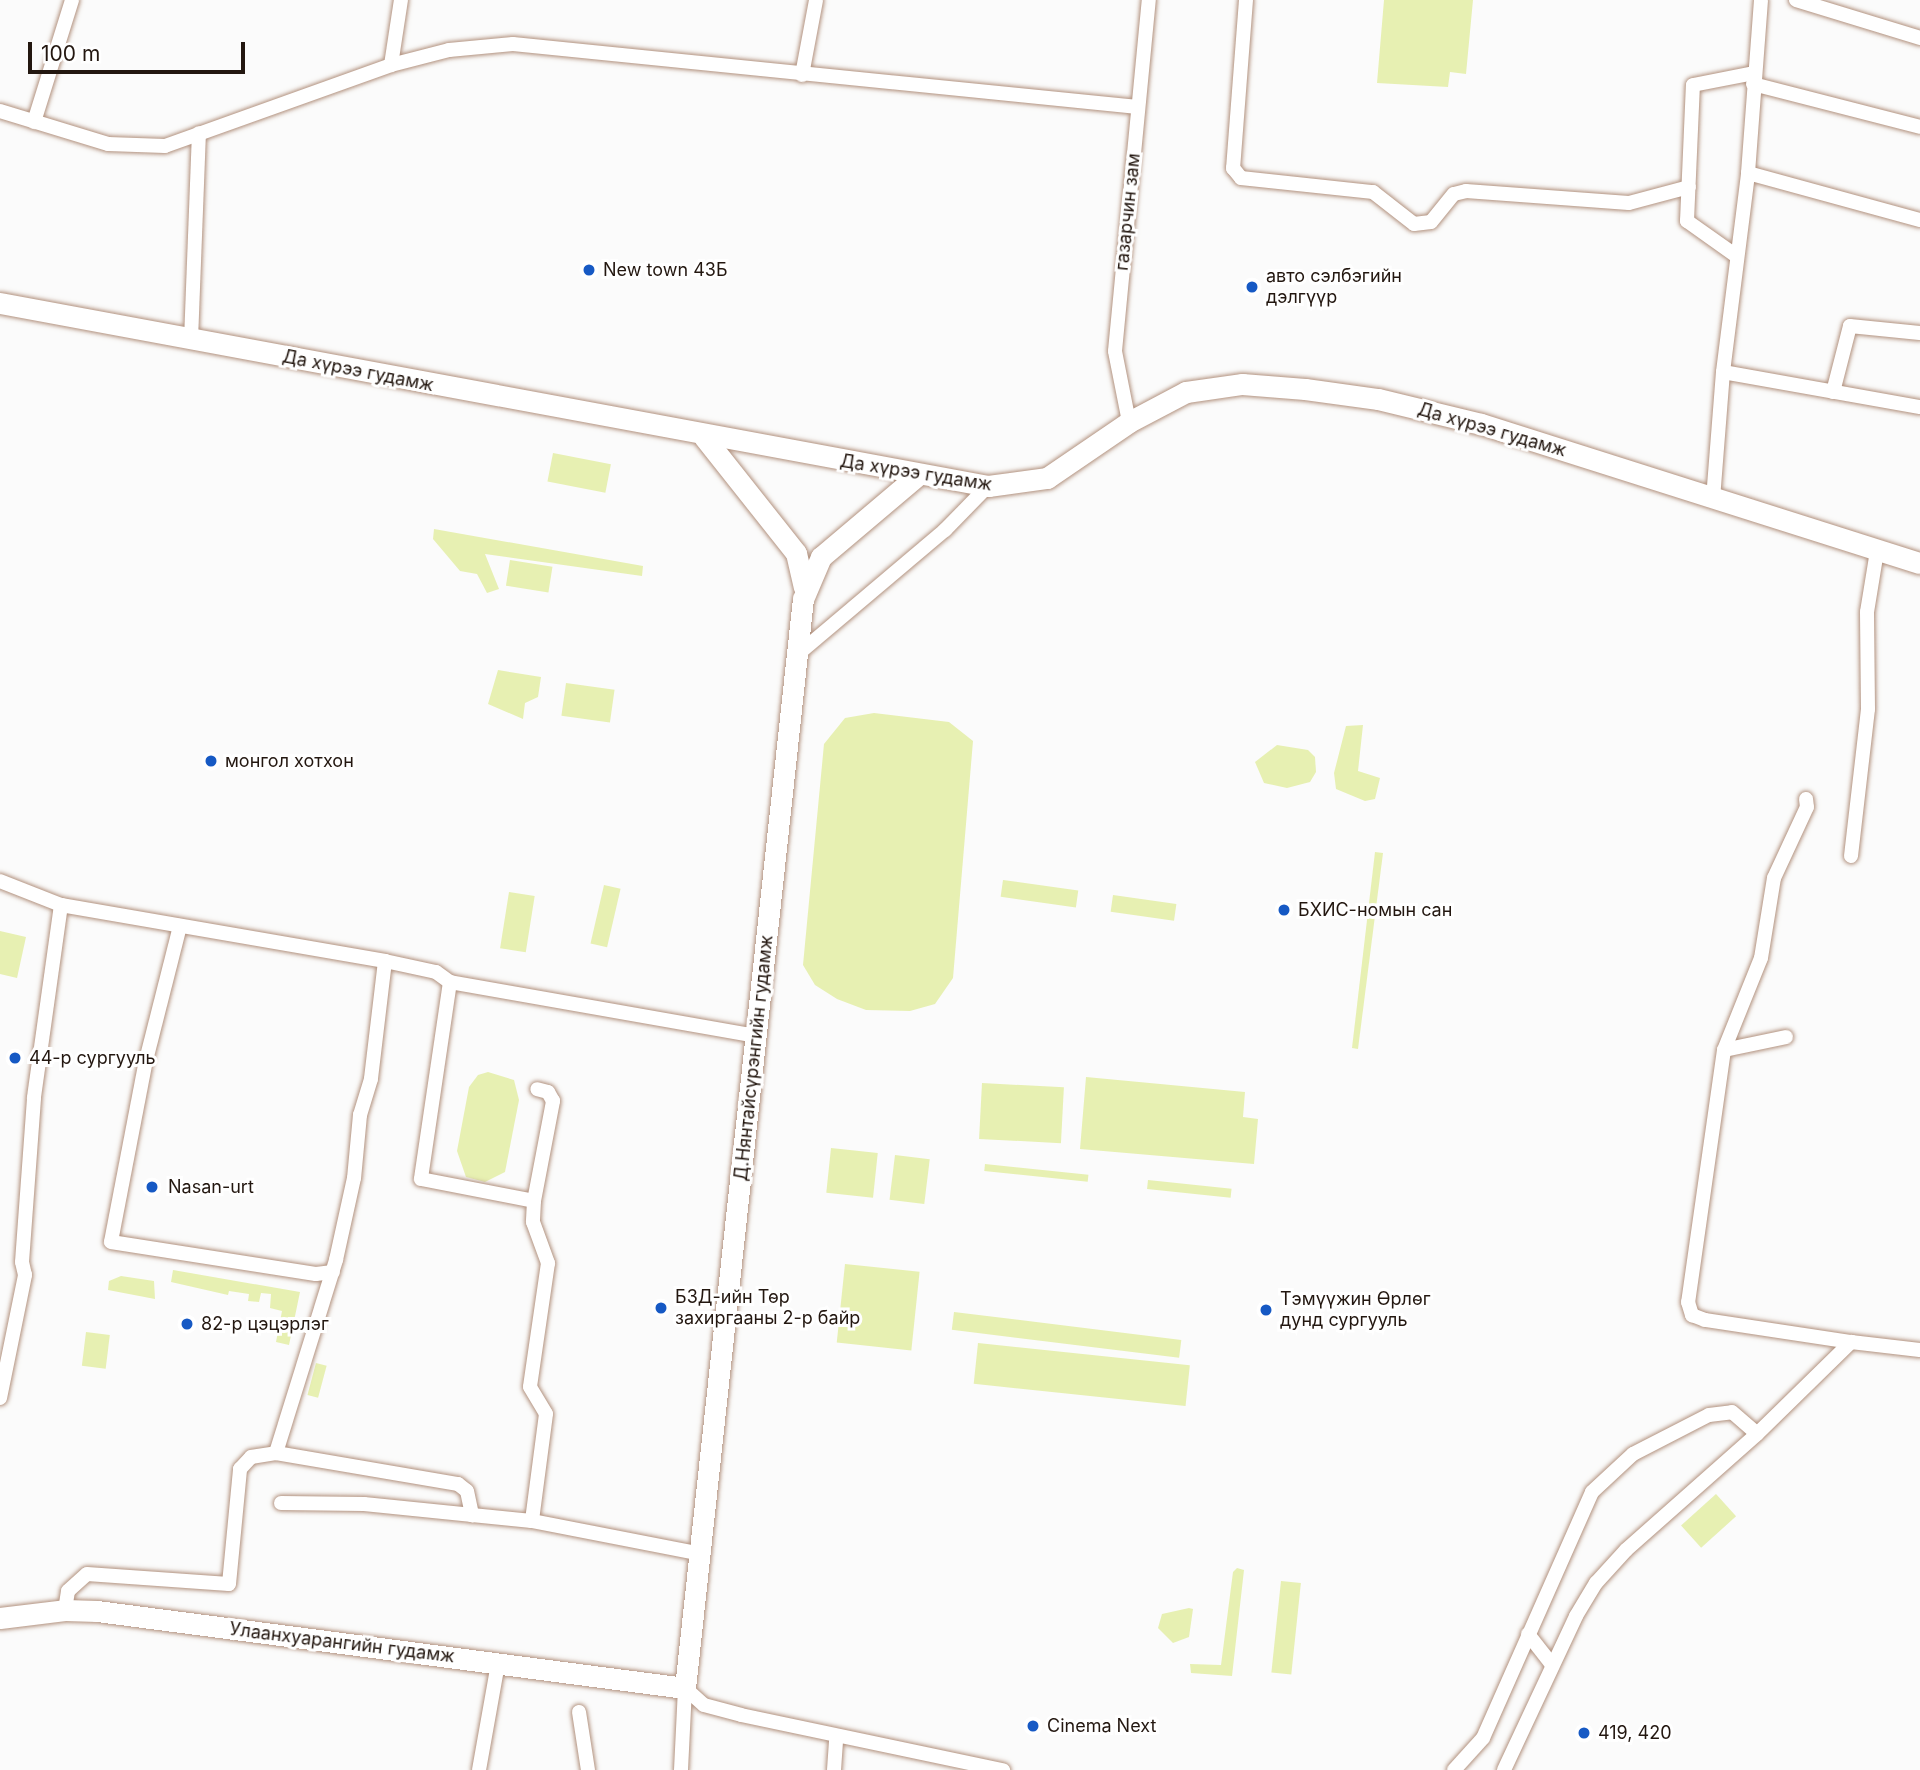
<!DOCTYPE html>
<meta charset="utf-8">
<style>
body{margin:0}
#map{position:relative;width:1920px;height:1770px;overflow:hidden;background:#fbfbfb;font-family:Inter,sans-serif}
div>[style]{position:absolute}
.green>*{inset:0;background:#e7f0b2;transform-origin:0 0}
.roads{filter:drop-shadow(0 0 2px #b2927f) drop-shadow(0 0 2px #b2927f)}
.minor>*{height:14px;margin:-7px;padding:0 7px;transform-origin:7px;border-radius:7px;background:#fff}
.secondary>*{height:21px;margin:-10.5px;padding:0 10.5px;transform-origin:10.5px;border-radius:10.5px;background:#fff}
.dots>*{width:19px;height:19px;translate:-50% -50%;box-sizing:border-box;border:4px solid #fff;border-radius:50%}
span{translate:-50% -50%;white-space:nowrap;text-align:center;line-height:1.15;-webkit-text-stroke:6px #fff;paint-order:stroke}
.street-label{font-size:18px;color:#231710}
.poi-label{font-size:18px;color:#231710}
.left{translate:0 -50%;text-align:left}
.scale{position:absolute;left:28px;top:42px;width:217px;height:32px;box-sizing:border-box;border:4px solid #231710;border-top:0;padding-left:9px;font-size:21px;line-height:24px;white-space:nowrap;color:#231710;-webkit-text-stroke:5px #fff;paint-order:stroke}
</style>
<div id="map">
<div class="green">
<div style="clip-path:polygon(1384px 0,1473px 0,1466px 74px,1450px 72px,1448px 87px,1377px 83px)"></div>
<div style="left:553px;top:453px;width:59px;height:29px;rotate:11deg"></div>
<div style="clip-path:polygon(434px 529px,643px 566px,642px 576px,485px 554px,499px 589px,487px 593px,477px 574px,460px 571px,433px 539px)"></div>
<div style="left:510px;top:560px;width:43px;height:26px;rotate:9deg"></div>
<div style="clip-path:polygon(498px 670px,541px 677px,538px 697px,525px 703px,523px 719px,488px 704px)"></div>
<div style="left:566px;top:683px;width:49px;height:33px;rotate:8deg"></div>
<div style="clip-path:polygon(874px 713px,949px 722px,973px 741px,953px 978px,935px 1004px,910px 1011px,866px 1010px,837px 999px,815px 985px,803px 965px,824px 744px,845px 718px)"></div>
<div style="clip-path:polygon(1363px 725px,1358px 771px,1380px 778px,1375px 799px,1365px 801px,1336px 789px,1334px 773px,1346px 726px)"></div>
<div style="clip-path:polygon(1277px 745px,1308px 750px,1315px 757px,1316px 772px,1310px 782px,1287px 788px,1264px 783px,1255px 762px)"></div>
<div style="clip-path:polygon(1375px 852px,1383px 853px,1358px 1049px,1352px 1048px)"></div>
<div style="left:1003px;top:880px;width:76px;height:17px;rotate:8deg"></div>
<div style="left:604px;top:885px;width:17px;height:60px;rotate:13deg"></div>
<div style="left:509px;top:892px;width:26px;height:57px;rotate:9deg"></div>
<div style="left:1113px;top:895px;width:64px;height:17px;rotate:8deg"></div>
<div style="clip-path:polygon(0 931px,26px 937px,17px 978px,0 974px)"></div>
<div style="clip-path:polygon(488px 1072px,514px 1080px,519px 1100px,505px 1172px,485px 1182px,466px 1177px,457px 1151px,469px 1087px,478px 1075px)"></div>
<div style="clip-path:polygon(1086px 1077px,1245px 1092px,1243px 1117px,1258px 1119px,1254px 1164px,1080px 1149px)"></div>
<div style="left:982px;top:1083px;width:82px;height:56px;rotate:3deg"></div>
<div style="left:831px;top:1148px;width:47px;height:45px;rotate:6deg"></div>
<div style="left:895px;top:1155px;width:35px;height:45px;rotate:7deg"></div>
<div style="left:985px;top:1164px;width:104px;height:7px;rotate:6deg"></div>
<div style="left:1148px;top:1180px;width:84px;height:9px;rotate:6deg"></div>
<div style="left:845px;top:1264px;width:75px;height:79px;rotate:6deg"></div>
<div style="clip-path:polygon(173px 1270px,300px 1292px,289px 1345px,276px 1342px,282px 1311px,270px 1308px,271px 1294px,261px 1293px,259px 1302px,248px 1301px,249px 1294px,229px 1291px,228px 1295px,171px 1282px)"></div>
<div style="clip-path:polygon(121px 1276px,154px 1281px,155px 1299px,108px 1290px,109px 1281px)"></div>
<div style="left:954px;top:1312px;width:229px;height:18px;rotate:7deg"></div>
<div style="left:86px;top:1332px;width:24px;height:34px;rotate:7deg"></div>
<div style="left:978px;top:1343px;width:213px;height:41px;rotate:6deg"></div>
<div style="left:316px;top:1363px;width:11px;height:33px;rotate:15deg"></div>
<div style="left:1716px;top:1494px;width:30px;height:47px;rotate:48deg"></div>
<div style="clip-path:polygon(1237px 1568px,1244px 1570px,1232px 1676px,1191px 1673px,1190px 1664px,1221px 1665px,1233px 1572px)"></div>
<div style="left:1281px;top:1581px;width:20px;height:92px;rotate:6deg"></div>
<div style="clip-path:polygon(1189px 1608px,1193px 1609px,1189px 1637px,1173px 1643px,1158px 1628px,1162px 1614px)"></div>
</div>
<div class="roads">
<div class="minor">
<div style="left:1246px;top:0;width:169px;rotate:94.4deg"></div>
<div style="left:1233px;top:168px;width:13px;rotate:51deg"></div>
<div style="left:1241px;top:178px;width:133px;rotate:6.1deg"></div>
<div style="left:1373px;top:192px;width:52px;rotate:38deg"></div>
<div style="left:1414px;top:224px;width:17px;rotate:-7deg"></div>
<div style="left:1431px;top:222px;width:36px;rotate:-51deg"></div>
<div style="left:1454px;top:194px;width:12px;rotate:-14deg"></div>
<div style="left:1466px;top:191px;width:163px;rotate:4.2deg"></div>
<div style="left:1629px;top:203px;width:62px;rotate:-14.9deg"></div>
<div style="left:1796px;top:0;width:130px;rotate:17deg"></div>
<div style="left:391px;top:65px;width:66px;rotate:-81.3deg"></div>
<div style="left:802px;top:75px;width:76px;rotate:-79.4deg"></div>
<div style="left:1753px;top:84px;width:172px;rotate:14.4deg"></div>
<div style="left:0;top:111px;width:113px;rotate:17deg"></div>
<div style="left:108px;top:144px;width:57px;rotate:2deg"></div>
<div style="left:165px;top:146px;width:240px;rotate:-19.7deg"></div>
<div style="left:391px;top:65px;width:60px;rotate:-14.5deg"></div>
<div style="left:449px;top:50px;width:64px;rotate:-5.4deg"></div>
<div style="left:513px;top:44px;width:628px;rotate:5.76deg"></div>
<div style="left:34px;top:122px;width:128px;rotate:-72.7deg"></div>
<div style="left:1748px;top:173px;width:178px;rotate:15.3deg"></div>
<div style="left:1735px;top:255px;width:59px;rotate:-144.7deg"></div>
<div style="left:1687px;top:221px;width:136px;rotate:-87.5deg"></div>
<div style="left:1693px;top:85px;width:63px;rotate:-11deg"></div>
<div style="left:191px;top:340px;width:207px;rotate:-87.8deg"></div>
<div style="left:1723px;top:372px;width:201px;rotate:-82.8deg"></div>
<div style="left:1748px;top:173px;width:173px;rotate:-85.7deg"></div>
<div style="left:1833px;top:392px;width:68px;rotate:-75.6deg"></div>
<div style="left:1850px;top:326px;width:70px;rotate:5.7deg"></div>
<div style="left:1129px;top:422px;width:72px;rotate:-101.2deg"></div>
<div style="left:1115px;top:351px;width:353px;rotate:-84.5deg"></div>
<div style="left:1713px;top:499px;width:127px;rotate:-85.5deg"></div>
<div style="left:1723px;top:372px;width:200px;rotate:10.1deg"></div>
<div style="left:797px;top:655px;width:194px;rotate:-40.2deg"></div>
<div style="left:945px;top:530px;width:62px;rotate:-45.7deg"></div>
<div style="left:1851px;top:856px;width:148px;rotate:-83.4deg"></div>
<div style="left:1868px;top:709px;width:97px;rotate:-90.6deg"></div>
<div style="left:1867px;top:612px;width:62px;rotate:-80.7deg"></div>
<div style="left:0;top:881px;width:66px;rotate:21.5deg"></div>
<div style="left:61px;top:905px;width:329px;rotate:9.8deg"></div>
<div style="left:385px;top:961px;width:52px;rotate:12.2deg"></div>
<div style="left:436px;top:972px;width:17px;rotate:36deg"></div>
<div style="left:450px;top:982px;width:312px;rotate:10deg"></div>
<div style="left:180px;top:926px;width:138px;rotate:104.2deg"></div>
<div style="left:146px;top:1060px;width:185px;rotate:100.9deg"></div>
<div style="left:111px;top:1242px;width:207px;rotate:8.9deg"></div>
<div style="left:316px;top:1274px;width:17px;rotate:-7deg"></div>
<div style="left:385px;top:961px;width:119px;rotate:96.8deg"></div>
<div style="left:371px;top:1079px;width:38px;rotate:107deg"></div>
<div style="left:360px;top:1115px;width:63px;rotate:95.4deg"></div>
<div style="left:354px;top:1178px;width:84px;rotate:102.4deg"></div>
<div style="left:336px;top:1260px;width:202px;rotate:107.3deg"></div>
<div style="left:276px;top:1453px;width:185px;rotate:9.7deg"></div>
<div style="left:458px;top:1484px;width:11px;rotate:38deg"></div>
<div style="left:467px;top:1491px;width:25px;rotate:78deg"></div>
<div style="left:472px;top:1515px;width:60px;rotate:5.7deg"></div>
<div style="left:450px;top:982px;width:199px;rotate:98.4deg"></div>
<div style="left:421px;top:1179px;width:115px;rotate:11deg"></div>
<div style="left:534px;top:1201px;width:21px;rotate:93deg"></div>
<div style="left:533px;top:1222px;width:44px;rotate:69.9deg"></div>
<div style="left:548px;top:1263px;width:125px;rotate:98.3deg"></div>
<div style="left:530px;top:1387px;width:31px;rotate:59deg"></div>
<div style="left:546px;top:1414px;width:108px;rotate:97.5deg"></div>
<div style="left:532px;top:1521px;width:173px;rotate:11deg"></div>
<div style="left:1786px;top:1037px;width:63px;rotate:168.2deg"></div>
<div style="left:1724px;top:1050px;width:255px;rotate:98.1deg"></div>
<div style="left:1688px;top:1302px;width:14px;rotate:73deg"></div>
<div style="left:1692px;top:1315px;width:14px;rotate:21deg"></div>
<div style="left:1705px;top:1320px;width:148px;rotate:8.6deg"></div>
<div style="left:1724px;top:1050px;width:99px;rotate:-68.1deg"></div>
<div style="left:1761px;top:958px;width:81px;rotate:-80.8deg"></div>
<div style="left:1774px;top:878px;width:78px;rotate:-65.1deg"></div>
<div style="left:1807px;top:807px;width:8px;rotate:-97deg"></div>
<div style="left:534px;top:1201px;width:102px;rotate:-79.2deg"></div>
<div style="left:553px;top:1101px;width:10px;rotate:-119deg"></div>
<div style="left:548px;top:1092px;width:11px;rotate:-165deg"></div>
<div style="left:0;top:1398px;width:126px;rotate:-78.5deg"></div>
<div style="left:25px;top:1275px;width:13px;rotate:-103deg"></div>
<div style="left:22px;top:1262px;width:165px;rotate:-85.8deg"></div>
<div style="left:34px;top:1097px;width:194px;rotate:-82deg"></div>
<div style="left:281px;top:1503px;width:83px;rotate:0.7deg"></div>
<div style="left:364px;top:1504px;width:109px;rotate:5.8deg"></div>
<div style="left:65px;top:1610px;width:19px;rotate:-81deg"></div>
<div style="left:68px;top:1591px;width:25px;rotate:-42deg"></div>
<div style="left:87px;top:1574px;width:142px;rotate:4deg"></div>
<div style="left:229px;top:1584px;width:116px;rotate:-84.5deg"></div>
<div style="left:240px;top:1469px;width:16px;rotate:-47deg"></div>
<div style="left:251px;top:1457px;width:25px;rotate:-9deg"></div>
<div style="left:1528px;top:1634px;width:37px;rotate:52deg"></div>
<div style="left:685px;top:1688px;width:25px;rotate:42deg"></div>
<div style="left:704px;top:1705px;width:38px;rotate:15deg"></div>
<div style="left:741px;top:1715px;width:268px;rotate:11.9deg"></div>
<div style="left:579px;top:1712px;width:59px;rotate:81.2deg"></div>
<div style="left:479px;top:1770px;width:109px;rotate:-79.9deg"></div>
<div style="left:681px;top:1770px;width:82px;rotate:-87.2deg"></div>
<div style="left:834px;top:1770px;width:32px;rotate:-86deg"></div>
<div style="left:1454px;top:1770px;width:43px;rotate:-47.8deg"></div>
<div style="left:1483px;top:1738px;width:269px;rotate:-66.1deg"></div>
<div style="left:1592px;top:1492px;width:56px;rotate:-42.8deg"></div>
<div style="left:1633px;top:1454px;width:85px;rotate:-27.2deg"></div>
<div style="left:1709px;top:1415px;width:23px;rotate:-7deg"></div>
<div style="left:1732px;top:1412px;width:33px;rotate:41deg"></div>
<div style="left:1504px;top:1770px;width:170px;rotate:-64.9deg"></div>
<div style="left:1576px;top:1616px;width:39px;rotate:-59deg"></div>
<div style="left:1596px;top:1583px;width:45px;rotate:-47.7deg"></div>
<div style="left:1626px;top:1550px;width:175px;rotate:-41.5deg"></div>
<div style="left:1757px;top:1434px;width:132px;rotate:-44.4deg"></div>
<div style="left:1851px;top:1342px;width:69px;rotate:6.6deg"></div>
</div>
<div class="secondary">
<div style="left:0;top:303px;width:1005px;rotate:10.49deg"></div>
<div style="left:988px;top:486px;width:60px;rotate:-7.7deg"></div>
<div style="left:1047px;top:478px;width:99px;rotate:-34.3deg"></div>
<div style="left:1129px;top:422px;width:64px;rotate:-27.8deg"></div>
<div style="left:1186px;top:392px;width:57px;rotate:-8.1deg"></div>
<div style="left:1242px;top:384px;width:63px;rotate:4.5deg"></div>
<div style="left:1305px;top:389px;width:74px;rotate:7.8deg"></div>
<div style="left:1378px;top:399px;width:106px;rotate:13.6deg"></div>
<div style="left:1481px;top:424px;width:460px;rotate:17.6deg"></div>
<div style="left:704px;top:437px;width:148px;rotate:51.6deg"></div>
<div style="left:796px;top:553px;width:35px;rotate:77deg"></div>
<div style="left:0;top:1618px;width:65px;rotate:-7deg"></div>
<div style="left:65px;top:1610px;width:32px;rotate:2deg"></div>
<div style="left:97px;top:1611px;width:593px;rotate:7.46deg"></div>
<div style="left:685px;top:1688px;width:1095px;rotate:-83.82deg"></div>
<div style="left:803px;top:599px;width:46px;rotate:-66.8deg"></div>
<div style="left:821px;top:557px;width:127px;rotate:-40.2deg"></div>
</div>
</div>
<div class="dots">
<div style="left:589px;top:270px;background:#1659c4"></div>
<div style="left:1252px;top:287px;background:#1659c4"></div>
<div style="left:211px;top:761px;background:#1659c4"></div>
<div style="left:1284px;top:910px;background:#1659c4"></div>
<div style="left:15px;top:1058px;background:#1659c4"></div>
<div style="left:152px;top:1187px;background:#1659c4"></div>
<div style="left:661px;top:1308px;background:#1659c4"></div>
<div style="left:1266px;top:1310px;background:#1659c4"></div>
<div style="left:187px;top:1324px;background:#1659c4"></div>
<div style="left:1033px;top:1726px;background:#1659c4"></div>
<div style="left:1584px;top:1733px;background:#1659c4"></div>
</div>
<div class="street-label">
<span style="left:1128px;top:212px;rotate:-84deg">газарчин зам</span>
<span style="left:358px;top:371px;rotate:11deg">Да хүрээ гудамж</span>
<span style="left:1492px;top:430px;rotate:16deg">Да хүрээ гудамж</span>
<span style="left:916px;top:473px;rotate:9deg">Да хүрээ гудамж</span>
<span style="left:754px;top:1058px;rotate:-84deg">Д.Нянтайсүрэнгийн гудамж</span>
<span style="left:342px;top:1643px;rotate:7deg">Улаанхуарангийн гудамж</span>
</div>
<div class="poi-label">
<span class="left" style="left:603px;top:270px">New town 43Б</span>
<span class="left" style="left:1266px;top:287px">авто сэлбэгийн<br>дэлгүүр</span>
<span class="left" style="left:225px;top:761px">монгол хотхон</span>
<span class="left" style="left:1298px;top:910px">БХИС-номын сан</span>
<span class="left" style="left:29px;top:1058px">44-р сургууль</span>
<span class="left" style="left:168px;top:1187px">Nasan-urt</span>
<span class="left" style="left:675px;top:1308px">БЗД-ийн Төр<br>захиргааны 2-р байр</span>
<span class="left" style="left:1280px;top:1310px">Тэмүүжин Өрлөг<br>дунд сургууль</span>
<span class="left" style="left:201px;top:1324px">82-р цэцэрлэг</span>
<span class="left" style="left:1047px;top:1726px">Cinema Next</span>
<span class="left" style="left:1598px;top:1733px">419, 420</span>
</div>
<div class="scale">100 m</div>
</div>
